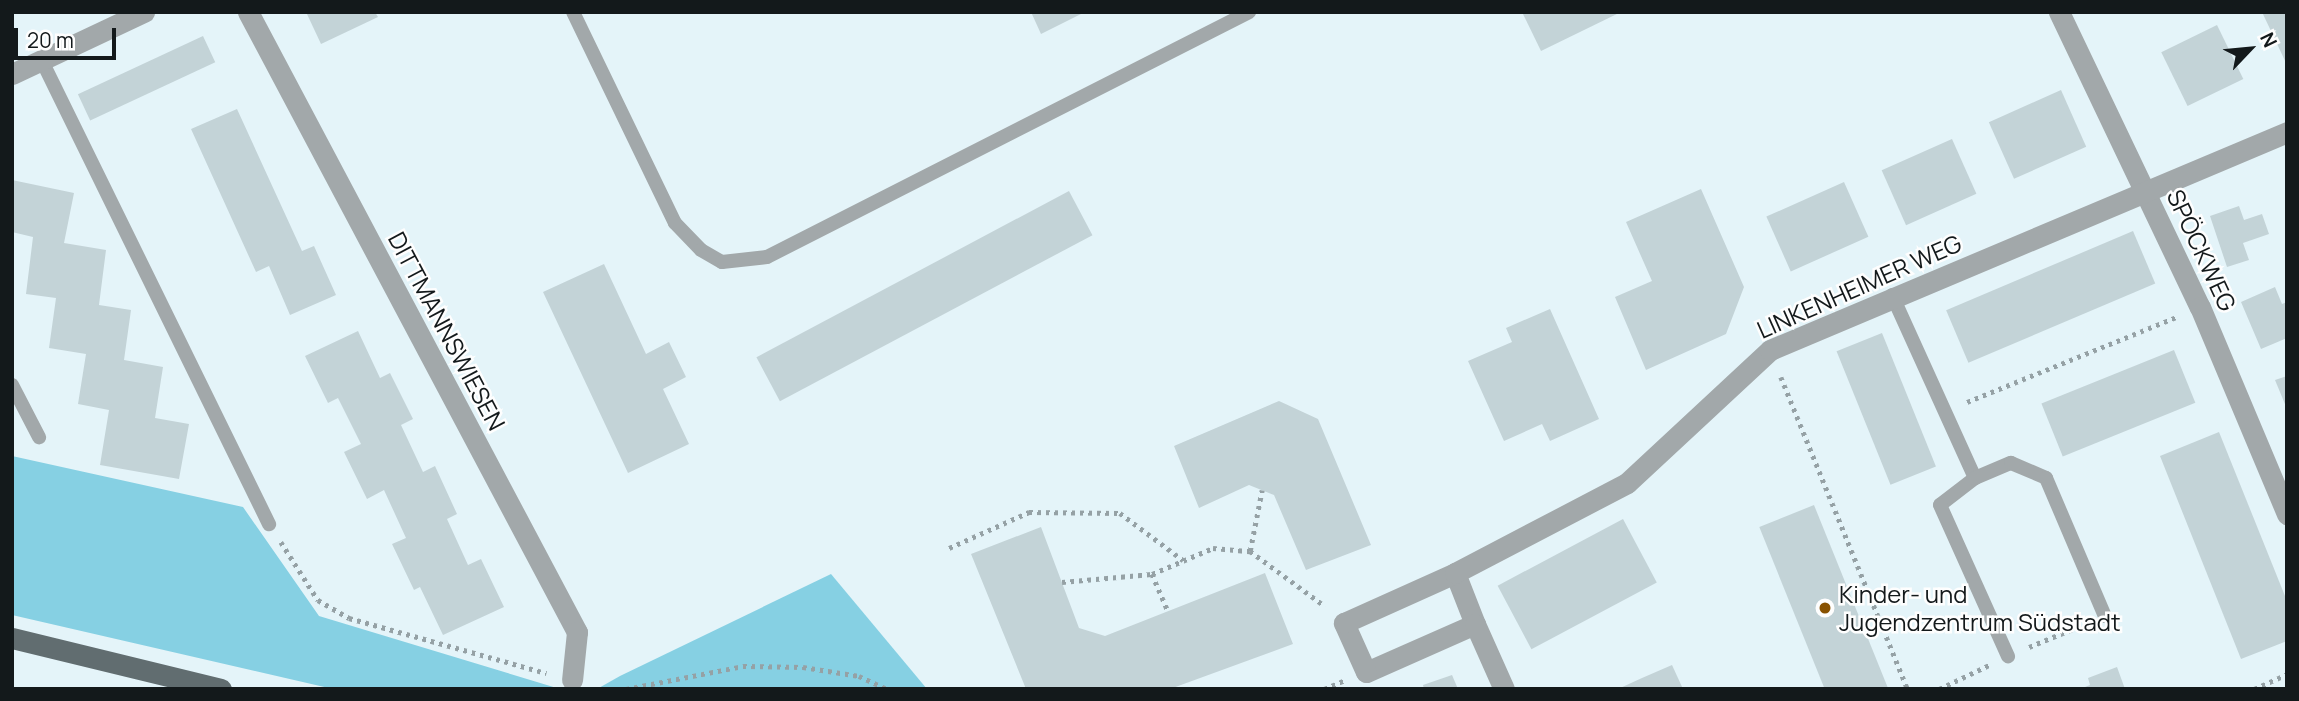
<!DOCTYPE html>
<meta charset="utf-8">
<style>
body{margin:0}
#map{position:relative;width:2299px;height:701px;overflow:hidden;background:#e4f4f9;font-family:Manrope,sans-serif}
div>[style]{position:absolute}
.green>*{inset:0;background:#86d0e3}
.building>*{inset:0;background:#c3d3d7;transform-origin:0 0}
.path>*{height:4.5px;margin-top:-2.25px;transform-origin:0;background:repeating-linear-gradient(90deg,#95a1a5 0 3.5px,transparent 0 8.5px)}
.lane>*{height:14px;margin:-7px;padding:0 7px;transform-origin:7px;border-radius:7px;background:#a2a8aa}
.street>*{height:21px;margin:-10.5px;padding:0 10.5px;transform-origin:10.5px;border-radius:10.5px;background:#a2a8aa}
.primary>*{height:21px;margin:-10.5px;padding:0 10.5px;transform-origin:10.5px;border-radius:10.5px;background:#616d70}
.dots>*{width:19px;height:19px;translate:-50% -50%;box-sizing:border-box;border:4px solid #fefefe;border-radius:50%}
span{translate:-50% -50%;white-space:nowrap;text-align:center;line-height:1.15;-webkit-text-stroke:5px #fefefe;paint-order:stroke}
.street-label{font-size:24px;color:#13191b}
.poi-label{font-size:24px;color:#13191b}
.left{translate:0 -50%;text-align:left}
.frame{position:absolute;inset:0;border:14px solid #13191b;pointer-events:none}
.north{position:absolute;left:2215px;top:14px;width:70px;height:70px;-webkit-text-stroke:5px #fefefe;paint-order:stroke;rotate:64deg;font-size:19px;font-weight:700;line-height:28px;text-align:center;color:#13191b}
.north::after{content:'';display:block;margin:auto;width:24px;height:32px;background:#13191b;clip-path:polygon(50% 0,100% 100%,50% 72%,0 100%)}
.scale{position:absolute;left:14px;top:28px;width:102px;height:32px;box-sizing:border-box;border:4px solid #13191b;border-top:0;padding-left:9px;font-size:21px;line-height:24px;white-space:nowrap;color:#13191b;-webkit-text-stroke:5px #fefefe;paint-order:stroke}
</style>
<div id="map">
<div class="green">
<div style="clip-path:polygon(12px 456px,243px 507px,319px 616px,560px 689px,333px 689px,12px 615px)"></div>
<div style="clip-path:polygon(831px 574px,927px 689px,597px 689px,620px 676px)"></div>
</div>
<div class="building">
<div style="clip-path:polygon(306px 12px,375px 12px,378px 17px,321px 44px)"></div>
<div style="clip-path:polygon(1031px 12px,1085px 12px,1041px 34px)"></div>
<div style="clip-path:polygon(1522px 12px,1621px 12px,1541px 51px)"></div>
<div style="clip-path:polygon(2262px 12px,2287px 12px,2287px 65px)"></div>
<div style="left:2217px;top:25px;width:60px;height:62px;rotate:64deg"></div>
<div style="left:203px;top:36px;width:29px;height:138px;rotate:65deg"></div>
<div style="left:2061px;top:90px;width:62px;height:79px;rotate:66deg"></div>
<div style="clip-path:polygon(237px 109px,302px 251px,314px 246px,336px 295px,290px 315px,269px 266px,256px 272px,191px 129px)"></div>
<div style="left:1952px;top:139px;width:60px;height:77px;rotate:66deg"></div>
<div style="clip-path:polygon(12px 180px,74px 193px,64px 243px,106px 250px,99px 305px,131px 310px,124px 360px,163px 367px,155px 418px,189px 424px,179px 479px,100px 465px,109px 410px,78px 404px,86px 354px,49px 348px,56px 298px,26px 294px,33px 237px,12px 232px)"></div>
<div style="left:1844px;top:182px;width:60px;height:85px;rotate:66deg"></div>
<div style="clip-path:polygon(1701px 189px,1744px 287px,1726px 334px,1646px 370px,1615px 297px,1652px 281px,1626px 222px)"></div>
<div style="left:1069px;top:191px;width:50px;height:354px;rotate:62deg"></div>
<div style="clip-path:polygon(2239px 206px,2244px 220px,2262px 214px,2269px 234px,2243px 243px,2249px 260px,2227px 267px,2210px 216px)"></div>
<div style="left:2133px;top:231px;width:57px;height:203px;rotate:67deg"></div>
<div style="clip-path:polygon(604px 264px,646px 354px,669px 342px,686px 377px,663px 389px,689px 444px,628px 473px,543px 292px)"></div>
<div style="clip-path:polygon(2275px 287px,2282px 304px,2287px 302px,2287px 338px,2261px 349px,2241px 302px)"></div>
<div style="clip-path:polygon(1550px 309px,1599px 419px,1550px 441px,1542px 424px,1504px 441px,1468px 361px,1512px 342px,1506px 328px)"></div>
<div style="clip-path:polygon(358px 331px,380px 378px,390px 373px,413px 419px,401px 425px,423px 472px,435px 466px,457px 514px,447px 519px,468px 565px,481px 559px,504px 607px,443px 635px,420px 587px,414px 590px,392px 544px,406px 538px,384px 490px,367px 499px,344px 452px,361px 444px,338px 398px,328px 403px,305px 356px)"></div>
<div style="left:1882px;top:333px;width:144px;height:49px;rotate:68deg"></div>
<div style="left:2174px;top:350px;width:57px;height:143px;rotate:68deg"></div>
<div style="clip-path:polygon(2287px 376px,2287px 409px,2275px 380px)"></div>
<div style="clip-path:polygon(1279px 401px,1318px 419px,1371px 545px,1306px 570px,1274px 495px,1249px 485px,1199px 508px,1174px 446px)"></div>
<div style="clip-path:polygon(2219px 432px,2287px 601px,2287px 641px,2241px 659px,2160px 456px)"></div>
<div style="left:1814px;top:505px;width:199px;height:59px;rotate:68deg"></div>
<div style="left:1623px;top:519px;width:72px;height:142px;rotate:62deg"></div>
<div style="clip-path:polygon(1041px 527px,1079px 628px,1105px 636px,1265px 573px,1293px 644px,1170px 689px,1026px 689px,971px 554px)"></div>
<div style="clip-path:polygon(1672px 665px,1683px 689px,1618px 689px,1642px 678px)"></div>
<div style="clip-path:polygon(2117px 667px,2125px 689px,2080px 689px,2090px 685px,2088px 678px)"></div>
<div style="clip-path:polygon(1452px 675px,1458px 689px,1424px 689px,1423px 685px)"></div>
</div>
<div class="path">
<div style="left:1781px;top:377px;width:337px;rotate:67.9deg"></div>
<div style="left:1967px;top:402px;width:226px;rotate:-22.1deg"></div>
<div style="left:281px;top:542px;width:69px;rotate:57.5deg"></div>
<div style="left:318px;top:600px;width:36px;rotate:30deg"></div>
<div style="left:349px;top:618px;width:205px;rotate:15.6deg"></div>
<div style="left:949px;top:548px;width:88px;rotate:-24.2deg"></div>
<div style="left:1029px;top:512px;width:91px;rotate:0.6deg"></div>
<div style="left:1120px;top:513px;width:79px;rotate:36.7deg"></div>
<div style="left:1250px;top:551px;width:62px;rotate:-78.9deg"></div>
<div style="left:1152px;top:574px;width:40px;rotate:66.6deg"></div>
<div style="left:1062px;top:582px;width:90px;rotate:-5.1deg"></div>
<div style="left:1152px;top:574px;width:66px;rotate:-23.1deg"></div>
<div style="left:1213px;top:548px;width:37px;rotate:5deg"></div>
<div style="left:1250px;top:551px;width:93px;rotate:36.3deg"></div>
<div style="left:2029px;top:647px;width:57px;rotate:-22.5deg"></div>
<div style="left:626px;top:689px;width:119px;rotate:-11.1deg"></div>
<div style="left:743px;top:666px;width:60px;rotate:1deg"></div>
<div style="left:803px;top:667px;width:57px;rotate:9.1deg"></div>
<div style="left:859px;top:676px;width:31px;rotate:25deg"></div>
<div style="left:1324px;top:689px;width:21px;rotate:-23deg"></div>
<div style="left:1939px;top:689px;width:55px;rotate:-25.6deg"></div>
<div style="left:2254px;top:689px;width:36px;rotate:-24deg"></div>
</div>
<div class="lane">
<div style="left:573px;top:12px;width:234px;rotate:64.2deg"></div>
<div style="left:675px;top:223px;width:37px;rotate:46deg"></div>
<div style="left:701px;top:250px;width:24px;rotate:30deg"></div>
<div style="left:722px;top:262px;width:45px;rotate:-6.3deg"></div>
<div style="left:767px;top:257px;width:541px;rotate:-26.94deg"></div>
<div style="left:42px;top:61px;width:516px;rotate:63.88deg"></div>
<div style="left:1892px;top:295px;width:201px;rotate:65.6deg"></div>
<div style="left:1975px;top:478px;width:44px;rotate:142.4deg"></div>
<div style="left:1940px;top:505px;width:166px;rotate:65.8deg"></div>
<div style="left:12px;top:385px;width:59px;rotate:62.6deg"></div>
<div style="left:1975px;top:478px;width:39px;rotate:-23deg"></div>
<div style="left:2011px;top:463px;width:38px;rotate:23deg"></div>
<div style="left:2046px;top:478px;width:150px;rotate:66.9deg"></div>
</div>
<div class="street">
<div style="left:248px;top:12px;width:702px;rotate:62.05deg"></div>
<div style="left:577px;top:632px;width:48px;rotate:95.9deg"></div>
<div style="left:2059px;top:12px;width:327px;rotate:64.5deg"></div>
<div style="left:2200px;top:307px;width:225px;rotate:67.2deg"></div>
<div style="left:12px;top:74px;width:146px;rotate:-25.2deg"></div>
<div style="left:1455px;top:573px;width:55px;rotate:68.6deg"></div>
<div style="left:1475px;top:624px;width:119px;rotate:156.2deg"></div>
<div style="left:1366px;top:672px;width:54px;rotate:-114.2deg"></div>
<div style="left:1344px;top:623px;width:122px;rotate:-24.2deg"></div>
<div style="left:1455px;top:573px;width:194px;rotate:-27.6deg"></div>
<div style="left:1627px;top:483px;width:195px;rotate:-42.9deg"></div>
<div style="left:1770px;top:350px;width:561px;rotate:-22.86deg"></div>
<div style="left:1475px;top:624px;width:71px;rotate:66deg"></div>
</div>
<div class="primary">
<div style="left:12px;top:638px;width:215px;rotate:13.7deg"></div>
</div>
<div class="dots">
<div style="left:1825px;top:608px;background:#885201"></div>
</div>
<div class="street-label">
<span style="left:2202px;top:250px;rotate:65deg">SPÖCKWEG</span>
<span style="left:1859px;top:286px;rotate:-24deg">LINKENHEIMER WEG</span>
<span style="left:447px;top:331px;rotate:62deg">DITTMANNSWIESEN</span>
</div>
<div class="poi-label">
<span class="left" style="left:1839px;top:608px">Kinder- und<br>Jugendzentrum Südstadt</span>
</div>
<div class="frame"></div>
<div class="north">N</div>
<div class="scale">20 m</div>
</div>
